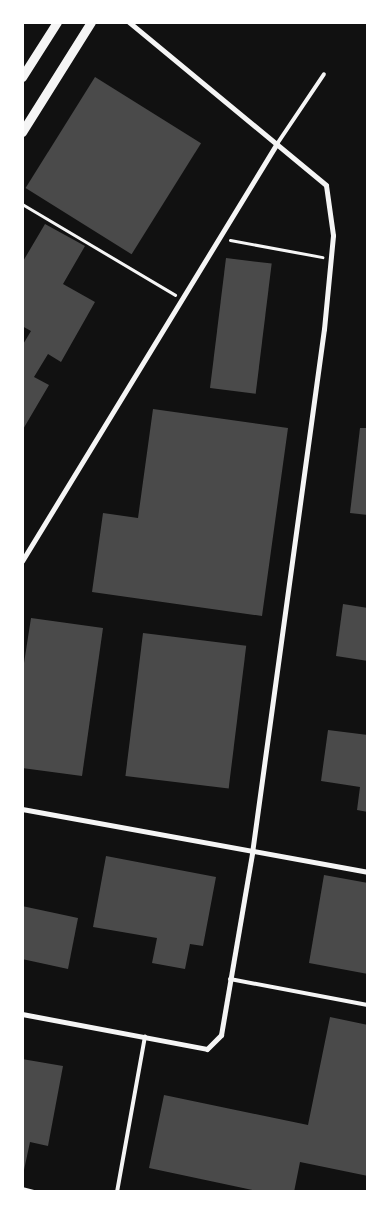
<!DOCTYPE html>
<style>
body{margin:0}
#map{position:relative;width:390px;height:1214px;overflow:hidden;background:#111;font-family:"Work Sans",sans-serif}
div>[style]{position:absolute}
.building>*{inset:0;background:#4a4a4a;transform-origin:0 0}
.path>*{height:3px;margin:-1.5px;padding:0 1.5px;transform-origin:1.5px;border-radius:1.5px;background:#f5f5f5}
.service>*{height:4px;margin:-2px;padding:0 2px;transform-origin:2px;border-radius:2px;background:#f5f5f5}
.minor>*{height:5px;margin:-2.5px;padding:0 2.5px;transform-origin:2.5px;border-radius:2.5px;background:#f5f5f5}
.tertiary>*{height:9px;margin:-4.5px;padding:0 4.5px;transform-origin:4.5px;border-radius:4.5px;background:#f5f5f5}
span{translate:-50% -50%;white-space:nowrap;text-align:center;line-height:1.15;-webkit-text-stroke:4.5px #fff;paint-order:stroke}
.frame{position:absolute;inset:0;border:24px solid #fff;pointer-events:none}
</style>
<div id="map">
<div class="building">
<div style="left:95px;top:77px;width:125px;height:131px;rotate:32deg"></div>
<div style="clip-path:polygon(45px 224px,85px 246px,63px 284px,95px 302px,61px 362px,48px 354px,34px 377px,49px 385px,22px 431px,22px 346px,31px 331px,22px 326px,22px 263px)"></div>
<div style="left:226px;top:258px;width:46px;height:131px;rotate:7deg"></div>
<div style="clip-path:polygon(153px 409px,288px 428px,262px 616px,92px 592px,103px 513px,138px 518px)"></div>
<div style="clip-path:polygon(360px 428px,368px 428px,368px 515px,350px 513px)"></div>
<div style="clip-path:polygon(343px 604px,368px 608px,368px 661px,336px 656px)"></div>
<div style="clip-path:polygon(31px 618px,103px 628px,82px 776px,22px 768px,22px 676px)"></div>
<div style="left:143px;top:633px;width:104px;height:144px;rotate:7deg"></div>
<div style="clip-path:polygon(328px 730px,368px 735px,368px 812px,357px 810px,360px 787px,321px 781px)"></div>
<div style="clip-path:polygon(106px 856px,216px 877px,203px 946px,190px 944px,185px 969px,152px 963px,157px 938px,93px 927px)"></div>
<div style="clip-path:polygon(324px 875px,368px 883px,368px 974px,309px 963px)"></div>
<div style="clip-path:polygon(22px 906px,78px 918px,68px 969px,22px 959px)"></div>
<div style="clip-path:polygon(330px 1017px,368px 1025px,368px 1176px,300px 1162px,294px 1192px,262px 1192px,149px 1168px,164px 1095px,308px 1125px)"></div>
<div style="clip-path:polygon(22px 1059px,63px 1066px,48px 1146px,30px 1142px,24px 1170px)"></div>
</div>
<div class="path">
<div style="left:22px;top:204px;width:178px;rotate:30.7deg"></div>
<div style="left:230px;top:240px;width:94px;rotate:10.5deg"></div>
</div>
<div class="service">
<div style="left:277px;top:144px;width:84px;rotate:-56.1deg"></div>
<div style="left:230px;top:979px;width:140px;rotate:10.7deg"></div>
<div style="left:22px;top:1189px;width:12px;rotate:14deg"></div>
<div style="left:117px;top:1192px;width:158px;rotate:-79.8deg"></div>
</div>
<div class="minor">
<div style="left:22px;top:561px;width:489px;rotate:-58.6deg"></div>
<div style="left:22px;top:809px;width:352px;rotate:10.3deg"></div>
<div style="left:22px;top:1014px;width:188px;rotate:10.7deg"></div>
<div style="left:207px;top:1049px;width:20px;rotate:-45deg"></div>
<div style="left:221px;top:1035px;width:185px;rotate:-80.3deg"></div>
<div style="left:252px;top:853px;width:529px;rotate:-82.18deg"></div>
<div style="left:324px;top:329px;width:94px;rotate:-84.5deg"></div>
<div style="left:333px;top:235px;width:50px;rotate:-98deg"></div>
<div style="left:326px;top:185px;width:256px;rotate:-140.4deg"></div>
</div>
<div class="tertiary">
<div style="left:22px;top:77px;width:65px;rotate:-57.5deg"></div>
<div style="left:22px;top:132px;width:130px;rotate:-57.9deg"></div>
</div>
<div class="frame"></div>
</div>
